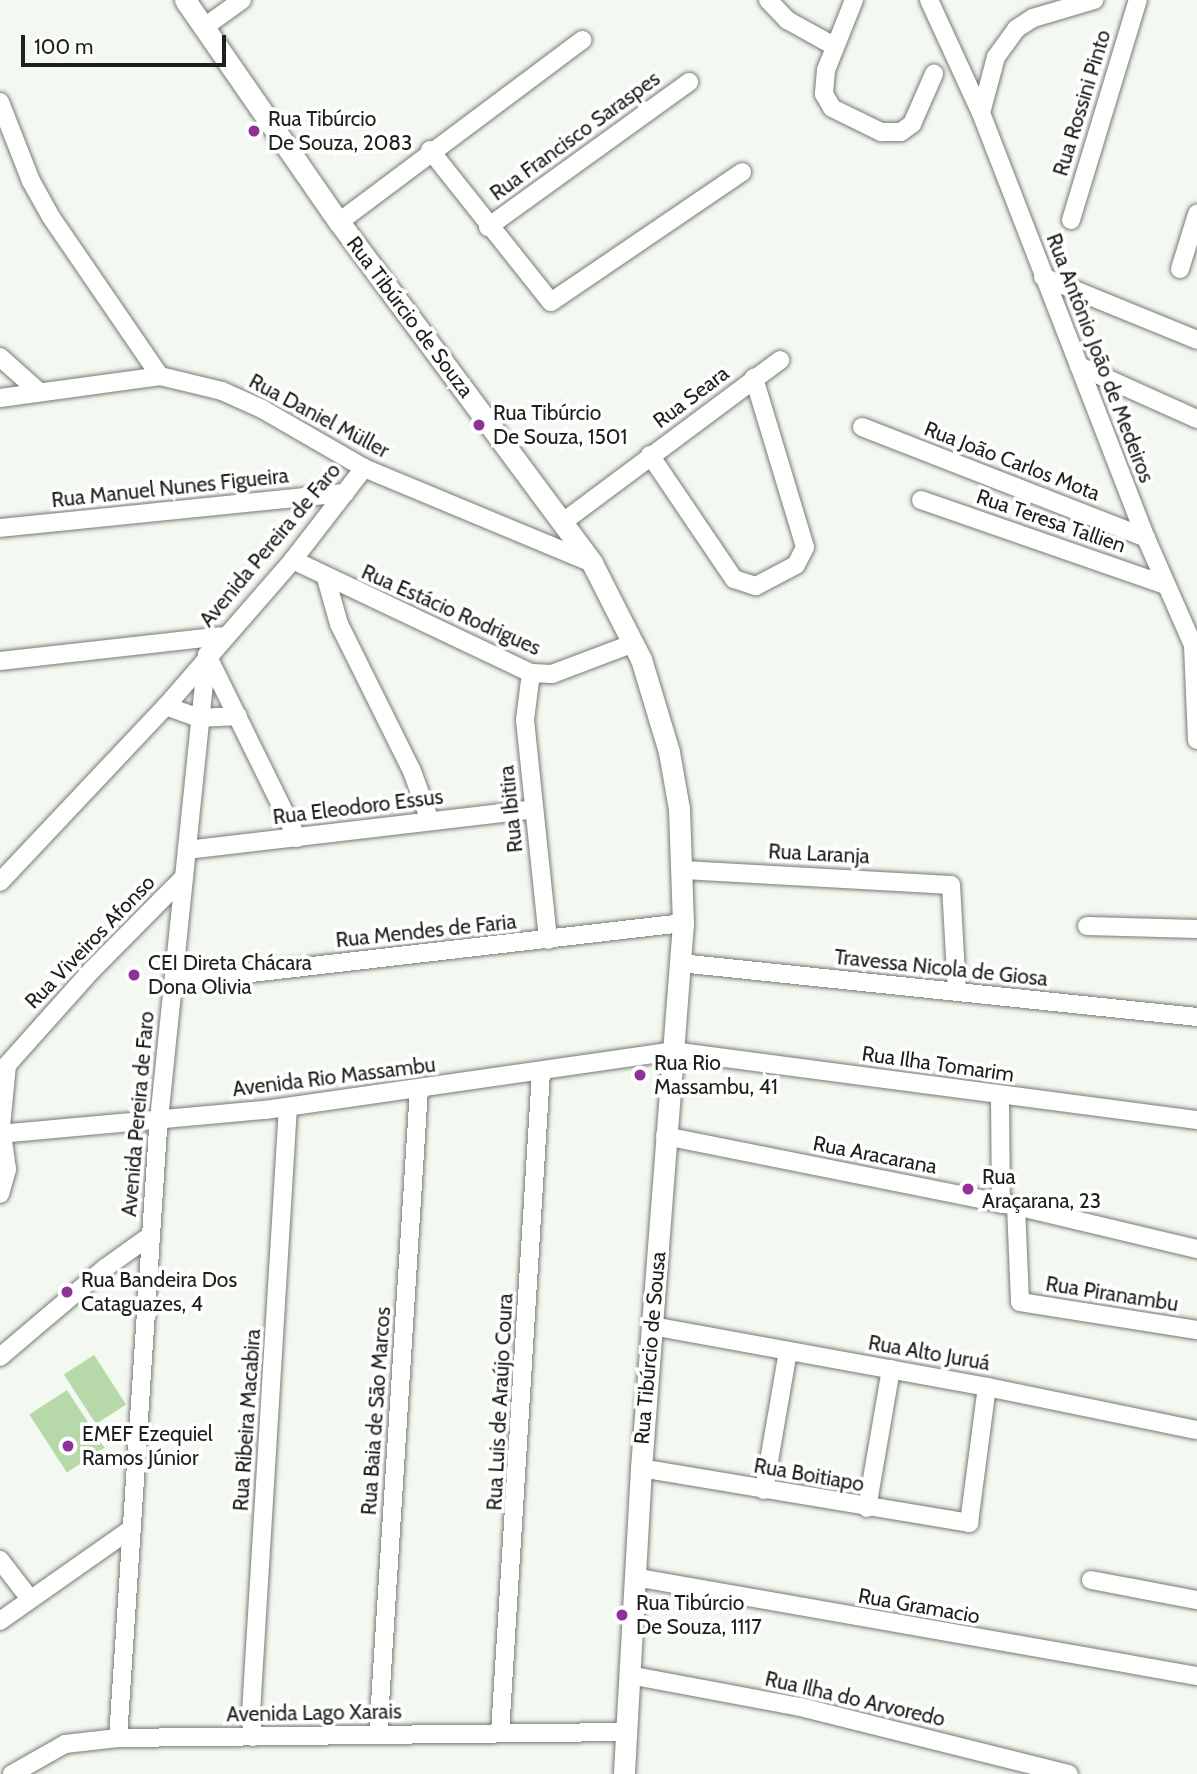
<!DOCTYPE html>
<meta charset="utf-8">
<style>
body{margin:0}
#map{position:relative;width:1197px;height:1774px;overflow:hidden;background:#f3f9f1;font-family:Cabin,sans-serif}
div>[style]{position:absolute}
.green>*{inset:0;background:#b7d9a9;transform-origin:0 0}
.roads{filter:drop-shadow(0 0 2px #757b73) drop-shadow(0 0 2px #757b73)}
.minor>*{height:18px;margin:-9px;padding:0 9px;transform-origin:9px;border-radius:9px;background:#fff}
.major>*{height:21px;margin:-10.5px;padding:0 10.5px;transform-origin:10.5px;border-radius:10.5px;background:#fff}
.dots>*{width:19px;height:19px;translate:-50% -50%;box-sizing:border-box;border:4px solid #fff;border-radius:50%}
span{translate:-50% -50%;white-space:nowrap;text-align:center;line-height:1.15;-webkit-text-stroke:7px #fff;paint-order:stroke}
.street-label{font-size:21px;color:#1d201d}
.poi-label{font-size:21px;color:#1d201d}
.left{translate:0 -50%;text-align:left}
.scale{position:absolute;left:21px;top:35px;width:205px;height:32px;box-sizing:border-box;border:4px solid #1d201d;border-top:0;padding-left:9px;font-size:21px;line-height:24px;white-space:nowrap;color:#1d201d;-webkit-text-stroke:5px #fff;paint-order:stroke}
</style>
<div id="map">
<div class="green">
<div style="left:94px;top:1355px;width:59px;height:36px;rotate:57deg"></div>
<div style="left:67px;top:1390px;width:69px;height:45px;rotate:57deg"></div>
</div>
<div class="roads">
<div class="minor">
<div style="left:768px;top:0;width:28px;rotate:46deg"></div>
<div style="left:787px;top:20px;width:54px;rotate:29deg"></div>
<div style="left:854px;top:0;width:75px;rotate:111.8deg"></div>
<div style="left:826px;top:70px;width:24px;rotate:95deg"></div>
<div style="left:824px;top:94px;width:16px;rotate:60deg"></div>
<div style="left:832px;top:108px;width:55px;rotate:26.1deg"></div>
<div style="left:881px;top:132px;width:20px"></div>
<div style="left:901px;top:132px;width:14px;rotate:-36deg"></div>
<div style="left:912px;top:124px;width:55px;rotate:-66.3deg"></div>
<div style="left:929px;top:0;width:124px;rotate:65.3deg"></div>
<div style="left:981px;top:113px;width:456px;rotate:68.8deg"></div>
<div style="left:1146px;top:538px;width:117px;rotate:66.3deg"></div>
<div style="left:1193px;top:645px;width:95px;rotate:87.6deg"></div>
<div style="left:203px;top:28px;width:48px;rotate:-35.7deg"></div>
<div style="left:0;top:102px;width:85px;rotate:68.6deg"></div>
<div style="left:31px;top:181px;width:41px;rotate:60.9deg"></div>
<div style="left:51px;top:217px;width:193px;rotate:55.6deg"></div>
<div style="left:160px;top:376px;width:64px;rotate:13.6deg"></div>
<div style="left:222px;top:391px;width:44px;rotate:24.2deg"></div>
<div style="left:262px;top:409px;width:118px;rotate:30deg"></div>
<div style="left:364px;top:468px;width:247px;rotate:22.6deg"></div>
<div style="left:981px;top:113px;width:58px;rotate:-75deg"></div>
<div style="left:996px;top:57px;width:34px;rotate:-54deg"></div>
<div style="left:1016px;top:29px;width:20px;rotate:-33deg"></div>
<div style="left:1033px;top:18px;width:64px;rotate:-16.4deg"></div>
<div style="left:430px;top:150px;width:194px;rotate:51.5deg"></div>
<div style="left:551px;top:302px;width:231px;rotate:-34.2deg"></div>
<div style="left:1071px;top:220px;width:230px;rotate:-73.1deg"></div>
<div style="left:339px;top:222px;width:304px;rotate:-36.8deg"></div>
<div style="left:488px;top:227px;width:248px;rotate:-35.8deg"></div>
<div style="left:1180px;top:269px;width:58px;rotate:-72.8deg"></div>
<div style="left:1043px;top:277px;width:166px;rotate:22.2deg"></div>
<div style="left:0;top:357px;width:51px;rotate:41.8deg"></div>
<div style="left:1079px;top:366px;width:129px;rotate:24.2deg"></div>
<div style="left:0;top:398px;width:162px;rotate:-7.8deg"></div>
<div style="left:862px;top:427px;width:305px;rotate:21.3deg"></div>
<div style="left:650px;top:455px;width:150px;rotate:55.9deg"></div>
<div style="left:734px;top:579px;width:23px;rotate:18deg"></div>
<div style="left:756px;top:586px;width:45px;rotate:-27.7deg"></div>
<div style="left:796px;top:565px;width:20px;rotate:-63deg"></div>
<div style="left:805px;top:547px;width:177px;rotate:-106.8deg"></div>
<div style="left:921px;top:500px;width:258px;rotate:19.2deg"></div>
<div style="left:563px;top:522px;width:271px;rotate:-36.7deg"></div>
<div style="left:0;top:528px;width:347px;rotate:-5.8deg"></div>
<div style="left:293px;top:560px;width:263px;rotate:25.4deg"></div>
<div style="left:531px;top:673px;width:21px;rotate:3deg"></div>
<div style="left:552px;top:674px;width:88px;rotate:-20.7deg"></div>
<div style="left:326px;top:578px;width:48px;rotate:74.2deg"></div>
<div style="left:339px;top:624px;width:164px;rotate:63.6deg"></div>
<div style="left:412px;top:771px;width:53px;rotate:70.2deg"></div>
<div style="left:207px;top:655px;width:204px;rotate:63.8deg"></div>
<div style="left:0;top:661px;width:223px;rotate:-6.4deg"></div>
<div style="left:531px;top:673px;width:47px;rotate:97.3deg"></div>
<div style="left:525px;top:720px;width:221px;rotate:84deg"></div>
<div style="left:166px;top:706px;width:35px;rotate:20deg"></div>
<div style="left:199px;top:718px;width:39px;rotate:-3deg"></div>
<div style="left:187px;top:850px;width:349px;rotate:-6.7deg"></div>
<div style="left:684px;top:870px;width:267px;rotate:3.2deg"></div>
<div style="left:951px;top:885px;width:107px;rotate:86.8deg"></div>
<div style="left:0;top:882px;width:242px;rotate:-46.7deg"></div>
<div style="left:166px;top:706px;width:194px;rotate:-49deg"></div>
<div style="left:293px;top:560px;width:116px;rotate:-52.3deg"></div>
<div style="left:1087px;top:926px;width:110px;rotate:1.6deg"></div>
<div style="left:680px;top:963px;width:520px;rotate:5.96deg"></div>
<div style="left:174px;top:982px;width:512px;rotate:-6.61deg"></div>
<div style="left:1000px;top:1096px;width:108px;rotate:89.5deg"></div>
<div style="left:0;top:1134px;width:266px;rotate:-5.2deg"></div>
<div style="left:265px;top:1110px;width:411px;rotate:-8.2deg"></div>
<div style="left:672px;top:1051px;width:530px;rotate:7.49deg"></div>
<div style="left:665px;top:1136px;width:358px;rotate:11.3deg"></div>
<div style="left:1016px;top:1206px;width:186px;rotate:13.4deg"></div>
<div style="left:0;top:1194px;width:26px;rotate:-74deg"></div>
<div style="left:7px;top:1169px;width:42px;rotate:-98.1deg"></div>
<div style="left:1px;top:1127px;width:62px;rotate:-84.5deg"></div>
<div style="left:7px;top:1065px;width:127px;rotate:-48.2deg"></div>
<div style="left:92px;top:970px;width:131px;rotate:-45.3deg"></div>
<div style="left:1016px;top:1206px;width:96px;rotate:87.6deg"></div>
<div style="left:1020px;top:1302px;width:179px;rotate:9deg"></div>
<div style="left:652px;top:1326px;width:341px;rotate:10.3deg"></div>
<div style="left:987px;top:1387px;width:214px;rotate:11.6deg"></div>
<div style="left:0;top:1357px;width:138px;rotate:-40.3deg"></div>
<div style="left:105px;top:1268px;width:55px;rotate:-35.4deg"></div>
<div style="left:641px;top:1468px;width:333px;rotate:9.5deg"></div>
<div style="left:969px;top:1523px;width:137px;rotate:-82.5deg"></div>
<div style="left:764px;top:1490px;width:141px;rotate:-80.2deg"></div>
<div style="left:867px;top:1508px;width:141px;rotate:-80.2deg"></div>
<div style="left:0;top:1560px;width:49px;rotate:52.4deg"></div>
<div style="left:634px;top:1577px;width:572px;rotate:9.97deg"></div>
<div style="left:1091px;top:1580px;width:108px;rotate:10.7deg"></div>
<div style="left:0;top:1621px;width:160px;rotate:-35.1deg"></div>
<div style="left:629px;top:1675px;width:174px;rotate:10.6deg"></div>
<div style="left:800px;top:1707px;width:277px;rotate:14deg"></div>
<div style="left:500px;top:1733px;width:661px;rotate:-86.45deg"></div>
<div style="left:378px;top:1735px;width:647px;rotate:-86.37deg"></div>
<div style="left:253px;top:1737px;width:24px;rotate:-95deg"></div>
<div style="left:251px;top:1713px;width:607px;rotate:-86.51deg"></div>
<div style="left:118px;top:1738px;width:610px;rotate:-86.24deg"></div>
<div style="left:158px;top:1129px;width:477px;rotate:-84.1deg"></div>
<div style="left:12px;top:1774px;width:61px;rotate:-29.5deg"></div>
<div style="left:65px;top:1744px;width:53px;rotate:-6.5deg"></div>
<div style="left:118px;top:1738px;width:506px;rotate:-0.68deg"></div>
</div>
<div class="major">
<div style="left:185px;top:0;width:270px;rotate:55.3deg"></div>
<div style="left:339px;top:222px;width:425px;rotate:53.4deg"></div>
<div style="left:592px;top:563px;width:108px;rotate:63deg"></div>
<div style="left:641px;top:659px;width:97px;rotate:73.2deg"></div>
<div style="left:669px;top:752px;width:58px;rotate:80deg"></div>
<div style="left:679px;top:809px;width:114px;rotate:88deg"></div>
<div style="left:683px;top:923px;width:547px;rotate:94.41deg"></div>
<div style="left:641px;top:1468px;width:306px;rotate:93.2deg"></div>
</div>
</div>
<div class="dots">
<div style="left:254px;top:131px;background:#903099"></div>
<div style="left:479px;top:425px;background:#903099"></div>
<div style="left:134px;top:975px;background:#903099"></div>
<div style="left:640px;top:1075px;background:#903099"></div>
<div style="left:968px;top:1189px;background:#903099"></div>
<div style="left:67px;top:1292px;background:#903099"></div>
<div style="left:68px;top:1446px;background:#903099"></div>
<div style="left:622px;top:1615px;background:#903099"></div>
</div>
<div class="street-label">
<span style="left:1082px;top:103px;rotate:-73deg">Rua Rossini Pinto</span>
<span style="left:575px;top:136px;rotate:-36deg">Rua Francisco Saraspes</span>
<span style="left:410px;top:317px;rotate:53deg">Rua Tibúrcio de Souza</span>
<span style="left:1100px;top:358px;rotate:69deg">Rua Antônio João de Medeiros</span>
<span style="left:691px;top:397px;rotate:-37deg">Rua Seara</span>
<span style="left:319px;top:416px;rotate:28deg">Rua Daniel Müller</span>
<span style="left:1012px;top:461px;rotate:21deg">Rua João Carlos Mota</span>
<span style="left:170px;top:488px;rotate:-6deg">Rua Manuel Nunes Figueira</span>
<span style="left:1051px;top:521px;rotate:19deg">Rua Teresa Tallien</span>
<span style="left:270px;top:545px;rotate:-50deg">Avenida Pereira de Faro</span>
<span style="left:451px;top:610px;rotate:24deg">Rua Estácio Rodrigues</span>
<span style="left:358px;top:807px;rotate:-7deg">Rua Eleodoro Essus</span>
<span style="left:511px;top:809px;rotate:-96deg">Rua Ibitira</span>
<span style="left:819px;top:854px;rotate:3deg">Rua Laranja</span>
<span style="left:426px;top:931px;rotate:-6deg">Rua Mendes de Faria</span>
<span style="left:90px;top:942px;rotate:-46deg">Rua Viveiros Afonso</span>
<span style="left:941px;top:968px;rotate:6deg">Travessa Nicola de Giosa</span>
<span style="left:938px;top:1064px;rotate:8deg">Rua Ilha Tomarim</span>
<span style="left:334px;top:1077px;rotate:-7deg">Avenida Rio Massambu</span>
<span style="left:138px;top:1114px;rotate:-85deg">Avenida Pereira de Faro</span>
<span style="left:875px;top:1155px;rotate:11deg">Rua Aracarana</span>
<span style="left:1112px;top:1294px;rotate:9deg">Rua Piranambu</span>
<span style="left:650px;top:1348px;rotate:-85deg">Rua Tibúrcio de Sousa</span>
<span style="left:929px;top:1353px;rotate:10deg">Rua Alto Juruá</span>
<span style="left:500px;top:1402px;rotate:-87deg">Rua Luis de Araújo Coura</span>
<span style="left:376px;top:1411px;rotate:-86deg">Rua Baia de São Marcos</span>
<span style="left:247px;top:1420px;rotate:-86deg">Rua Ribeira Macabira</span>
<span style="left:809px;top:1475px;rotate:10deg">Rua Boitiapo</span>
<span style="left:919px;top:1606px;rotate:10deg">Rua Gramacio</span>
<span style="left:855px;top:1699px;rotate:13deg">Rua Ilha do Arvoredo</span>
<span style="left:314px;top:1713px;rotate:-1deg">Avenida Lago Xarais</span>
</div>
<div class="poi-label">
<span class="left" style="left:268px;top:131px">Rua Tibúrcio<br>De Souza, 2083</span>
<span class="left" style="left:493px;top:425px">Rua Tibúrcio<br>De Souza, 1501</span>
<span class="left" style="left:148px;top:975px">CEI Direta Chácara<br>Dona Olivia</span>
<span class="left" style="left:654px;top:1075px">Rua Rio<br>Massambu, 41</span>
<span class="left" style="left:982px;top:1189px">Rua<br>Araçarana, 23</span>
<span class="left" style="left:81px;top:1292px">Rua Bandeira Dos<br>Cataguazes, 4</span>
<span class="left" style="left:82px;top:1446px">EMEF Ezequiel<br>Ramos Júnior</span>
<span class="left" style="left:636px;top:1615px">Rua Tibúrcio<br>De Souza, 1117</span>
</div>
<div class="scale">100 m</div>
</div>
